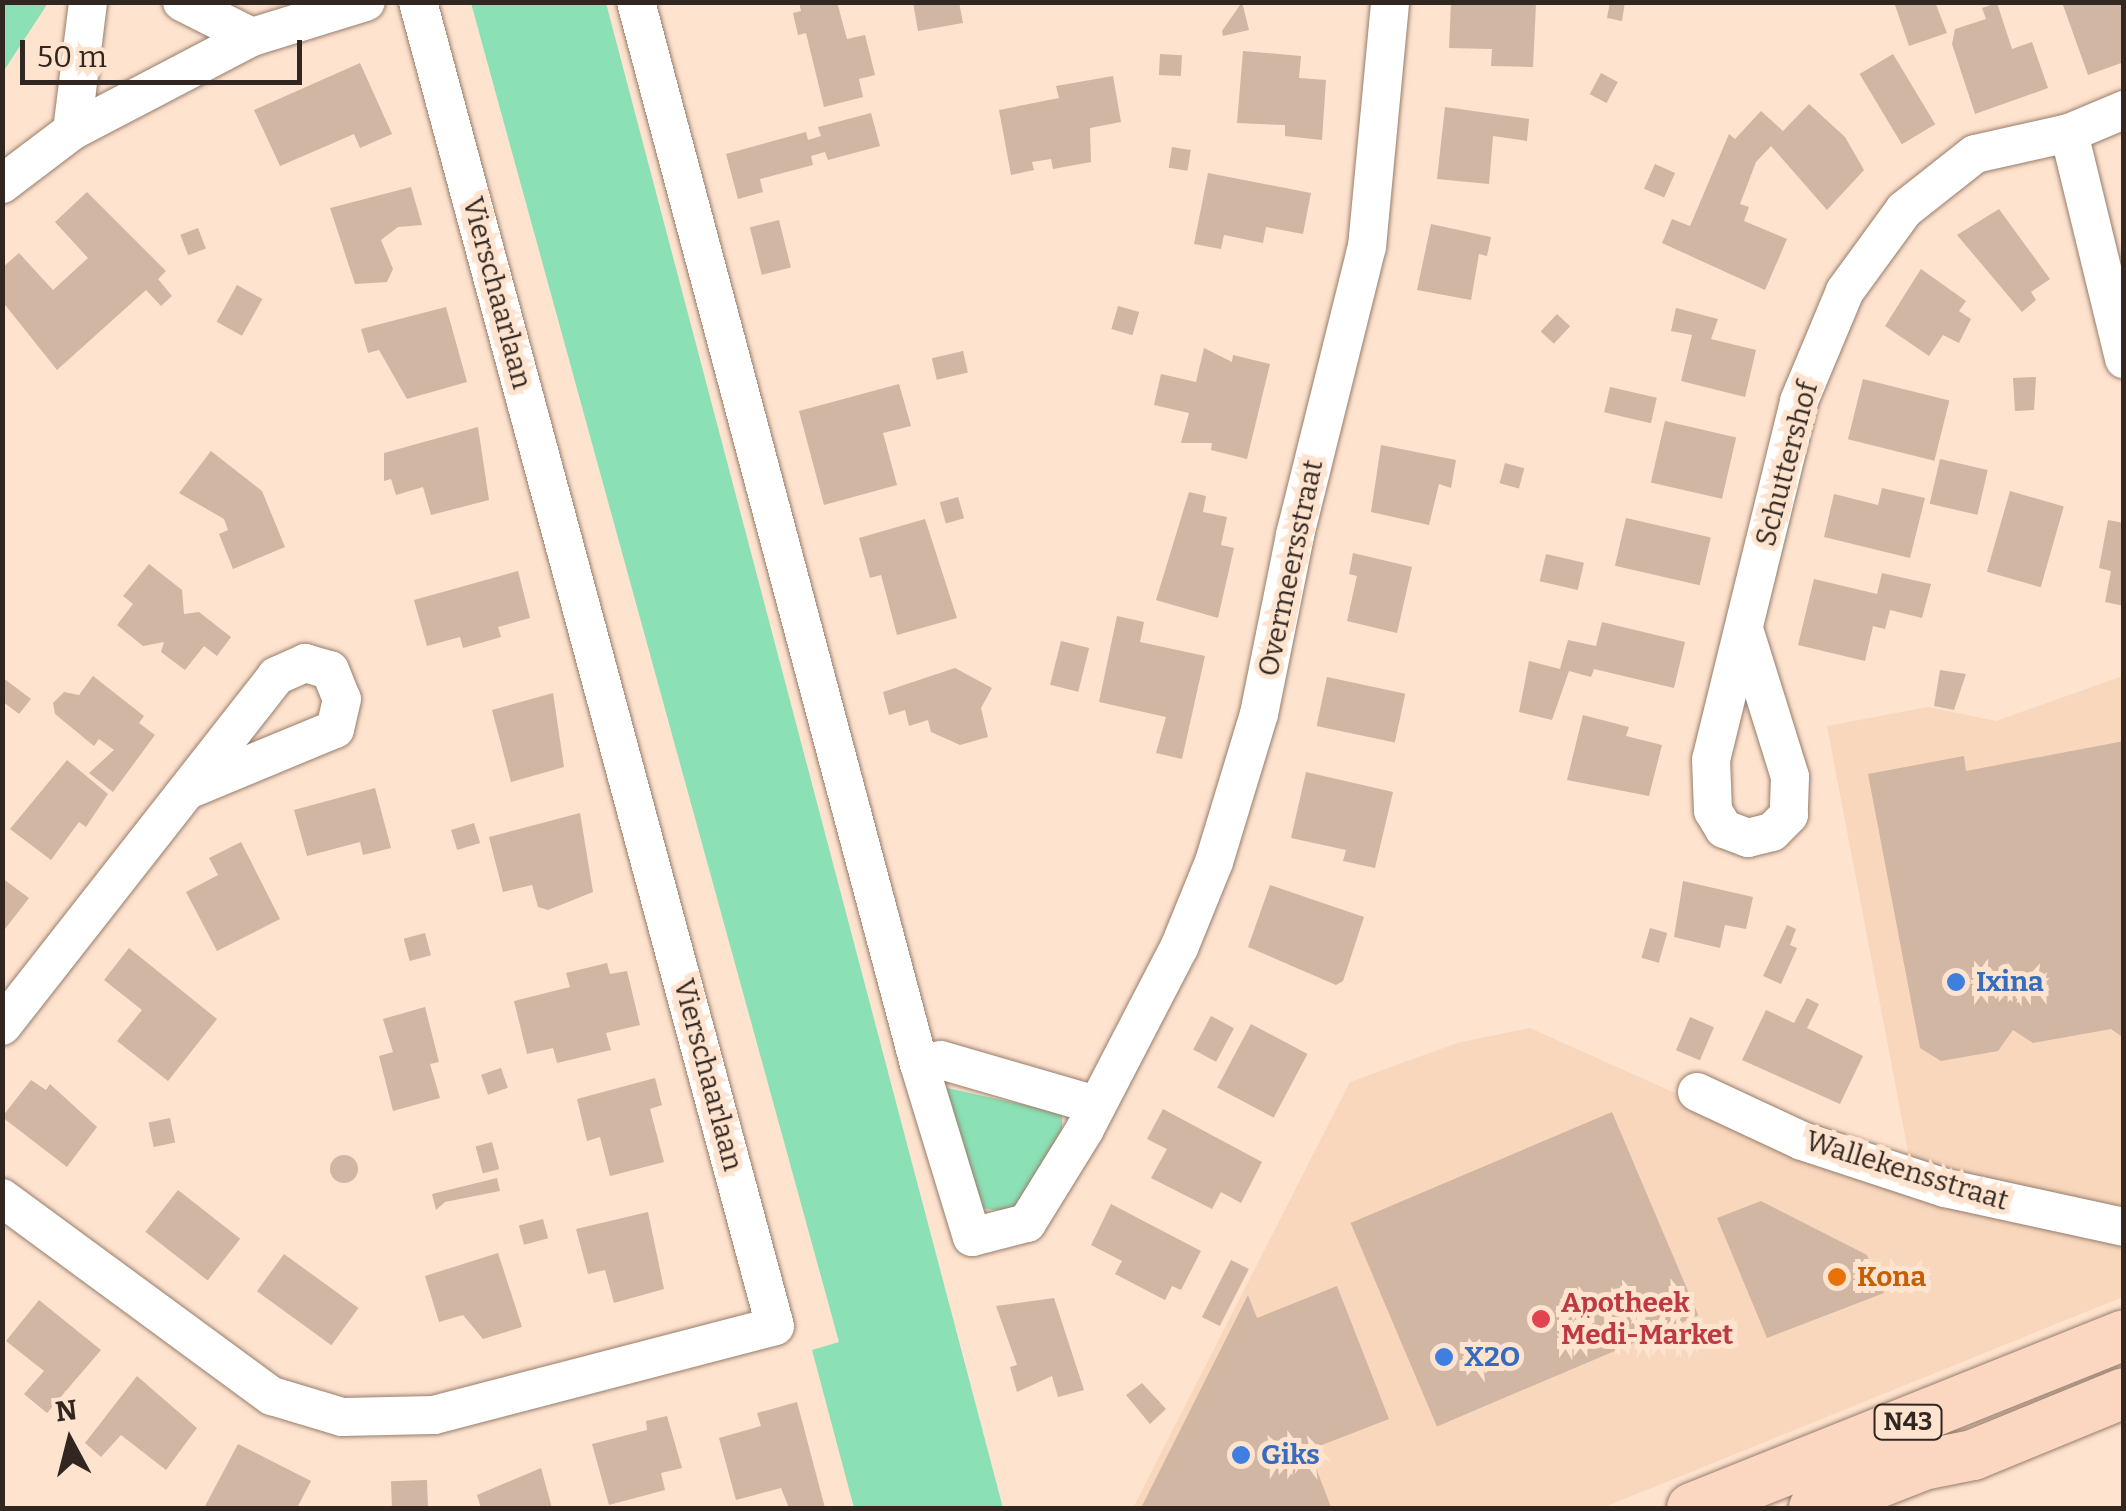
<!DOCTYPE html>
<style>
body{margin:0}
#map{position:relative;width:2126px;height:1511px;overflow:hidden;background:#fee3cf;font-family:Bitter,serif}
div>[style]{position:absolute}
.built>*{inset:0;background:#f8d7bd}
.green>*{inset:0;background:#8be0b5}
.building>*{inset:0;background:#d0b6a3;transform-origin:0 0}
.round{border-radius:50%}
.roads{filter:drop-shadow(0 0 2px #967d6b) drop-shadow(0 0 2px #967d6b)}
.minor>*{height:38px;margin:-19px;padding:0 19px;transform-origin:19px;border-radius:19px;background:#fff}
.major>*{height:50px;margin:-25px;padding:0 25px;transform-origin:25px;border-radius:25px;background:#fbd7c2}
.dots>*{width:28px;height:28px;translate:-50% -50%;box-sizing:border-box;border:5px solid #fee3cf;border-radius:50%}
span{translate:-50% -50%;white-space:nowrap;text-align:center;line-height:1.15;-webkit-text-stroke:10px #fee3cf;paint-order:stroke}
.shield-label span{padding:2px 8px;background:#fee3cf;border:2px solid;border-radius:8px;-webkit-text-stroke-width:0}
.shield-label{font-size:25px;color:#312720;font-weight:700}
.street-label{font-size:28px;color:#312720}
.shop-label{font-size:28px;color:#366cbe;font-weight:700}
.left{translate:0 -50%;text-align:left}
.food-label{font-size:28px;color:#c56008;font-weight:700}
.health-label{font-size:28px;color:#be3a42;font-weight:700}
.frame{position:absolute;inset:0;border:5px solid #312720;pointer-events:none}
.north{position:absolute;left:20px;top:1391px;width:100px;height:100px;-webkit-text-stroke:8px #fee3cf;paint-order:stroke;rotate:353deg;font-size:28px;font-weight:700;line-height:40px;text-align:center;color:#312720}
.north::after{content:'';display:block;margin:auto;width:35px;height:45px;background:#312720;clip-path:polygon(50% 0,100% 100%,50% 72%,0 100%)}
.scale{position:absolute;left:20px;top:40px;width:282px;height:45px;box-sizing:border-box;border:5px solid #312720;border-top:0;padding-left:12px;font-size:30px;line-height:35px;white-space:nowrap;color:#312720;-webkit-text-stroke:8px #fee3cf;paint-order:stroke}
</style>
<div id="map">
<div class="built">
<div style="clip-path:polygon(2123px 676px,2123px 1206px,1912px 1172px,1827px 726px,1928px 707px,1996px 721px)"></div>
<div style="clip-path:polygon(1530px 1028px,1704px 1106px,2123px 1244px,2123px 1297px,1602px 1508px,1133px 1508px,1350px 1082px,1457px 1043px)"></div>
</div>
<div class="green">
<div style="clip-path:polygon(3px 2px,48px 3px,3px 72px,2px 3px)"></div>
<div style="clip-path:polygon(471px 3px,606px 3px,1003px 1508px,854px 1508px,812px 1350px,839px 1342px)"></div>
<div style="clip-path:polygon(947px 1088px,1062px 1113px,1062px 1130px,1013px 1211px,982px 1209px,943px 1101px)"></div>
</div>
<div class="building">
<div style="clip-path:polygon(799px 2px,837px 2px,847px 39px,865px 35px,875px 75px,859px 79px,863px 97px,824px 107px,806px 33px,798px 35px,793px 13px,801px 11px)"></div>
<div style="clip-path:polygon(913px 2px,959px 2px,963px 23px,918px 31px)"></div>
<div style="clip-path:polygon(1242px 2px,1249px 30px,1223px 36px,1222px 31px)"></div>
<div style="clip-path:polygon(1451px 2px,1536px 4px,1533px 67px,1491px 66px,1492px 49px,1449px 48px)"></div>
<div style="clip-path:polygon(1610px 2px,1625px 2px,1622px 21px,1607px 18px)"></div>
<div style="clip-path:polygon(1894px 2px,1935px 2px,1947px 33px,1909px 46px)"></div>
<div style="clip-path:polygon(2124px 2px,2124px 62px,2088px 75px,2063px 5px)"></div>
<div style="clip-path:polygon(1997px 3px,2012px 49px,2032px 42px,2048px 88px,1975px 114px,1952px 44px,1955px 29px,1986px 19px,1982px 8px)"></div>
<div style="clip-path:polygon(1243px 51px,1301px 56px,1299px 78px,1326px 80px,1322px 140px,1285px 136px,1285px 125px,1237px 123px)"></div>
<div style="left:1160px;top:54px;width:22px;height:21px;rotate:3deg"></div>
<div style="left:1893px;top:54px;width:82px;height:39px;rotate:59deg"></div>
<div style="clip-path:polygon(360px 63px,392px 134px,360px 148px,354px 134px,280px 166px,254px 110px)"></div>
<div style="left:1601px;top:73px;width:19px;height:24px;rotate:28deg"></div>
<div style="clip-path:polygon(1113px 76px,1121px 122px,1090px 128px,1091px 162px,1053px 169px,1051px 159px,1032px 162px,1034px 170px,1011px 175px,999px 110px,1059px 98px,1056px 86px)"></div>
<div style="clip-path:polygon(1809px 104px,1845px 137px,1864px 170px,1827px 210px,1771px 146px,1756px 162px,1740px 204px,1749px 207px,1744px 221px,1787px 239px,1765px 290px,1662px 243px,1672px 219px,1690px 226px,1729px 134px,1735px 139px,1761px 111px,1783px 131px)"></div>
<div style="clip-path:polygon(1445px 107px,1529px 119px,1527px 141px,1493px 136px,1489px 184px,1437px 179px)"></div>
<div style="clip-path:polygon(871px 113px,880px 146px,828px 160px,825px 152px,811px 156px,813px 165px,760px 179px,763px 192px,738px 199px,726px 154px,806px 132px,808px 140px,821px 136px,818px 127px)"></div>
<div style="left:1172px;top:147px;width:19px;height:21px;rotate:9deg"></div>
<div style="left:1655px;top:164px;width:22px;height:27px;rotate:24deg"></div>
<div style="clip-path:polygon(1208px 173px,1311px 193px,1303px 234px,1266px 227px,1263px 243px,1224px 235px,1221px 249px,1194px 244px)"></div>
<div style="clip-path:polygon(411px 187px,422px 225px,398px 227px,381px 240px,393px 269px,387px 282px,355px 284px,330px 208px)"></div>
<div style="clip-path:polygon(87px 192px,166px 271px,158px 279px,172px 296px,161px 306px,146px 290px,57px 370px,2px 301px,2px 268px,19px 253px,53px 290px,88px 258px,55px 222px)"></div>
<div style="clip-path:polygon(1999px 209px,2050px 279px,2031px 292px,2036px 300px,2022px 312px,1957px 235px)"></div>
<div style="left:779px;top:220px;width:49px;height:30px;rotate:76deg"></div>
<div style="clip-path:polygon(1431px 224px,1491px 237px,1487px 256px,1479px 254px,1471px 300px,1417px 290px)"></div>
<div style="left:198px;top:228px;width:22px;height:19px;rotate:69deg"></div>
<div style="clip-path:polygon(1921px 269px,1966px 301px,1959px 311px,1971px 319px,1959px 343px,1943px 335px,1929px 356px,1885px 326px)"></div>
<div style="left:237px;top:285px;width:29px;height:42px;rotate:29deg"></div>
<div style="left:1118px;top:306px;width:22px;height:24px;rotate:16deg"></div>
<div style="clip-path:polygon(446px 307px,467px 382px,407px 399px,379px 350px,368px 353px,361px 329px)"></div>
<div style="clip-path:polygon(1676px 308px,1718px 319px,1711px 339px,1756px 350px,1745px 397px,1681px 381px,1692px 335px,1671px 331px)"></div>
<div style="left:1557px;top:314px;width:18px;height:24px;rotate:43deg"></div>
<div style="clip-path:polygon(1204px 348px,1232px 362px,1233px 355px,1270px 364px,1247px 459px,1211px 450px,1212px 443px,1181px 443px,1189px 413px,1154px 405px,1161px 374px,1196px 382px)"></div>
<div style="left:963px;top:351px;width:22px;height:32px;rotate:77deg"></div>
<div style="clip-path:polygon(2036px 377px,2034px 410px,2015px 411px,2013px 378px)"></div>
<div style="left:1863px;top:379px;width:89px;height:62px;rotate:14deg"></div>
<div style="clip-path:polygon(899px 384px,911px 426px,883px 433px,897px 485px,824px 505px,799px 411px)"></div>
<div style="left:1610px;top:387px;width:48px;height:26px;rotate:13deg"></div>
<div style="left:1665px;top:421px;width:73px;height:63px;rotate:13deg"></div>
<div style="clip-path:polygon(478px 427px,489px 500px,431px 515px,423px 487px,396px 495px,391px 479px,384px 481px,384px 453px)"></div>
<div style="clip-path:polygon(1381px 445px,1456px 460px,1451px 488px,1439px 484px,1429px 525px,1371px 512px)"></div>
<div style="clip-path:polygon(211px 451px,262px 491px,285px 547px,233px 569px,219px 534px,228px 530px,224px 519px,179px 493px)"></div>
<div style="left:1940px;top:459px;width:49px;height:46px;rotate:13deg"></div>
<div style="left:1505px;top:463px;width:20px;height:21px;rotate:15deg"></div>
<div style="clip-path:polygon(1882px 488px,1925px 498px,1910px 558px,1824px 537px,1834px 494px,1878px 505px)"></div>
<div style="left:2010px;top:491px;width:56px;height:84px;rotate:16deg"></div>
<div style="clip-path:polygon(1189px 492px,1206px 496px,1203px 512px,1227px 517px,1221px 545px,1234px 548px,1218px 618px,1156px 600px)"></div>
<div style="left:958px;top:497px;width:22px;height:19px;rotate:74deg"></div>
<div style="left:1626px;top:518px;width:87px;height:49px;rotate:13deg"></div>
<div style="clip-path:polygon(925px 519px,957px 618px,897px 635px,881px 575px,870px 578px,859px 538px)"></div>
<div style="clip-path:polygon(2108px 520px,2124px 523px,2124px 606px,2105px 602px,2111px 571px,2099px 568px)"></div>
<div style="clip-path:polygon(1353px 553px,1412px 567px,1397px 633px,1347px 621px,1357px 576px,1349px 574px)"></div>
<div style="left:1546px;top:554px;width:39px;height:28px;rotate:13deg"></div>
<div style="clip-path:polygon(149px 564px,182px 590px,184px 614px,199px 612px,231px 637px,217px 656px,204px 646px,185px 670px,161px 652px,164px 642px,143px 646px,117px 625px,133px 604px,123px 596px)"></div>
<div style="clip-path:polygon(518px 571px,530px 618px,498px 627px,501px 637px,463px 648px,460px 637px,427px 646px,414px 600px)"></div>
<div style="clip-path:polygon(1882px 573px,1931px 584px,1922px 618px,1890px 610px,1885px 629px,1873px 626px,1865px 661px,1798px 645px,1814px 579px,1877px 594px)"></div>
<div style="clip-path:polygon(1117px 616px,1144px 622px,1140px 642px,1205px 656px,1182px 759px,1156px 753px,1166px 717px,1099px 702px)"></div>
<div style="clip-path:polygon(1602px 622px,1685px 642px,1674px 688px,1594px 669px,1591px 677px,1569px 671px,1552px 720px,1519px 712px,1529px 661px,1560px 669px,1568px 640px,1596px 646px)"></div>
<div style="left:1061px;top:641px;width:29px;height:45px;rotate:14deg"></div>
<div style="clip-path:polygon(955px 668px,992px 688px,981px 708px,988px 737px,960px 745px,931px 732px,928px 720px,909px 726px,905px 710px,889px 715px,883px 692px)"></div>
<div style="clip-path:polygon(1940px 670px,1966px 674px,1954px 710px,1934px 706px)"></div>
<div style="clip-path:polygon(93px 676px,144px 716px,139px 723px,155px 735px,113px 792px,89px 773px,114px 750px,99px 739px,94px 746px,55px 714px,53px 703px,64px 692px,79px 695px)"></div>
<div style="clip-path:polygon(2px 677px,31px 699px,19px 714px,2px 701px)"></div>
<div style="left:1327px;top:677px;width:80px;height:50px;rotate:12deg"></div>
<div style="clip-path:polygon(553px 693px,564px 767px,511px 782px,492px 710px)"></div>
<div style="clip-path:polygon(1583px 715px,1629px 727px,1626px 736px,1662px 745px,1649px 796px,1567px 780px)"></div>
<div style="clip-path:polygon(2124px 741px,2124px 1038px,2111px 1029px,2033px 1043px,2013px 1030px,1998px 1051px,1941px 1061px,1920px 1048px,1868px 774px,1964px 756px,1966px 771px)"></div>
<div style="clip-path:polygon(67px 760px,108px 794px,86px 827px,79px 822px,51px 860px,10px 829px)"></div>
<div style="clip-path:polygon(1306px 772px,1393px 792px,1375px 868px,1343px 861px,1346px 850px,1291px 838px)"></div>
<div style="clip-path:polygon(375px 788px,391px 848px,363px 855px,360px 842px,307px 856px,294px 810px)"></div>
<div style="clip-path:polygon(580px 813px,593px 892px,548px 910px,538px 907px,532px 885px,503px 892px,489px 837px)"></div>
<div style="left:474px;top:823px;width:21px;height:24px;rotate:73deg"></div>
<div style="clip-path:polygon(241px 842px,280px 919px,217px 951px,186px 892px,218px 875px,209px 858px)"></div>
<div style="clip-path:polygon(2px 878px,29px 898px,5px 929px,2px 927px)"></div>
<div style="clip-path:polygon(1683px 881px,1753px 897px,1746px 929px,1725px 925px,1720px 948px,1674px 937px)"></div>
<div style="clip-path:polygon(1270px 885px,1364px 917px,1343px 981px,1336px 985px,1248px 947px)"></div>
<div style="clip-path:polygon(1787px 925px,1796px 929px,1790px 945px,1797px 948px,1781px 984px,1763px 976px)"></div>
<div style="left:1650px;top:928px;width:18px;height:31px;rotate:16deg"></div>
<div style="left:425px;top:933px;width:23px;height:22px;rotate:75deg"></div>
<div style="clip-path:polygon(129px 948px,217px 1019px,168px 1081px,117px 1041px,142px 1010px,104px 980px)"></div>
<div style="clip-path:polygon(607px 963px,610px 974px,627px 971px,640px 1025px,606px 1033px,611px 1050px,557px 1063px,553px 1048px,527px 1054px,514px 1001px,570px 987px,566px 973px)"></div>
<div style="clip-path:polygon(1807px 998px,1819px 1004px,1807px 1028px,1863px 1056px,1840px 1104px,1742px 1060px,1766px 1010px,1794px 1023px)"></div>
<div style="clip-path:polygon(425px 1007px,439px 1062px,430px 1064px,440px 1098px,393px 1111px,379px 1056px,393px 1052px,383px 1019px)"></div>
<div style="left:1211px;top:1016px;width:26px;height:38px;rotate:28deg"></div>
<div style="left:1690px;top:1017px;width:26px;height:36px;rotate:23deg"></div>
<div style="left:1251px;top:1024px;width:64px;height:72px;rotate:28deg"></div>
<div style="left:501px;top:1068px;width:21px;height:21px;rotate:71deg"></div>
<div style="clip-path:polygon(655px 1078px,662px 1105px,650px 1109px,664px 1162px,610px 1176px,600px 1137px,587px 1141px,577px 1099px)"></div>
<div style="clip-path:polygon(31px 1080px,46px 1090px,50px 1084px,97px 1127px,67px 1167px,2px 1117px)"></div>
<div style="clip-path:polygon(1163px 1109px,1262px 1162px,1241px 1203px,1221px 1192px,1212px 1209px,1151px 1178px,1167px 1149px,1147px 1139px)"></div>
<div style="left:1612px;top:1112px;width:221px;height:284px;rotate:67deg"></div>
<div style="left:170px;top:1118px;width:25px;height:22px;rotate:78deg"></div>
<div style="left:492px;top:1142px;width:28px;height:17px;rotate:75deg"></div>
<div class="round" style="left:330px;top:1155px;width:28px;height:28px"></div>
<div style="clip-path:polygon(497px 1178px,500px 1191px,445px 1202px,436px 1210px,432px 1194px)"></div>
<div style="left:178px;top:1190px;width:79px;height:53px;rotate:38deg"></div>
<div style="clip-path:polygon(1761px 1201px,1867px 1255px,1884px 1293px,1767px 1338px,1717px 1218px)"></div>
<div style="clip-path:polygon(1111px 1204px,1201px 1251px,1181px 1290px,1172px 1286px,1165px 1300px,1115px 1274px,1122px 1261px,1091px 1245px)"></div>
<div style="clip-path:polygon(648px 1212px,664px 1289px,614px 1303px,605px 1270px,588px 1274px,576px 1229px)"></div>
<div style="left:543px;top:1219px;width:20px;height:25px;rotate:75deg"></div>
<div style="clip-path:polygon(498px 1253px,522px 1327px,483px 1339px,463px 1315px,439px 1322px,425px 1276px)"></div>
<div style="left:284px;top:1254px;width:92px;height:46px;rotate:36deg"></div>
<div style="left:1231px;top:1260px;width:20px;height:64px;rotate:27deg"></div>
<div style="clip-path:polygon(1337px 1286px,1389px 1419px,1309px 1450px,1331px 1507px,1141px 1508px,1248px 1295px,1257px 1318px)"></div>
<div style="clip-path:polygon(1054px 1298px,1084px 1390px,1058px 1397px,1052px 1376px,1017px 1392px,1010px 1367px,1017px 1365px,996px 1306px)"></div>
<div style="clip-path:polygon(39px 1300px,101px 1350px,47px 1413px,24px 1394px,44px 1371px,6px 1341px)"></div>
<div style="clip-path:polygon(137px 1376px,197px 1428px,166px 1470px,121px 1435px,101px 1457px,85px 1443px)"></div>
<div style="clip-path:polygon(1142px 1383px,1166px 1409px,1150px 1424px,1126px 1395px)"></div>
<div style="clip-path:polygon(797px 1402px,825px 1508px,789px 1508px,781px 1488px,736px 1500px,719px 1438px,761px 1426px,757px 1413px)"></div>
<div style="clip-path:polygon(667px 1416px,682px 1468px,661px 1473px,665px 1490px,609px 1505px,592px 1444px,647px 1430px,646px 1421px)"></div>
<div style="clip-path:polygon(238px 1444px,311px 1481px,297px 1508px,204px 1508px)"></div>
<div style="clip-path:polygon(541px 1468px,552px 1508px,481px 1508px,477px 1495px)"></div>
<div style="left:427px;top:1480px;width:28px;height:36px;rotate:88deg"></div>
</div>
<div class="roads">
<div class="minor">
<div style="left:182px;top:2px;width:78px;rotate:26.6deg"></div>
<div style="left:636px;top:2px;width:1099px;rotate:75.08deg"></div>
<div style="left:919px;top:1064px;width:181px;rotate:73deg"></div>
<div style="left:972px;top:1237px;width:57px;rotate:-14.3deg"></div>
<div style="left:1027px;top:1223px;width:110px;rotate:-58.3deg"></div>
<div style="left:1085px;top:1129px;width:204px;rotate:-62.6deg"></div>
<div style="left:1179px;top:948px;width:93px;rotate:-67.9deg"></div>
<div style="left:1214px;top:862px;width:155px;rotate:-73.1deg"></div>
<div style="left:1259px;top:714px;width:183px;rotate:-78.6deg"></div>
<div style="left:1295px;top:535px;width:297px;rotate:-76deg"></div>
<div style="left:1367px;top:247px;width:246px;rotate:-84.6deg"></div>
<div style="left:72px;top:131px;width:130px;rotate:-82.9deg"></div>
<div style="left:2069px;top:133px;width:233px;rotate:76.3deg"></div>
<div style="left:2px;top:184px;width:88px;rotate:-37.1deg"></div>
<div style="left:72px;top:131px;width:203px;rotate:-27.6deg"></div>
<div style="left:252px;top:37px;width:119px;rotate:-17.1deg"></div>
<div style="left:1744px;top:629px;width:155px;rotate:72.7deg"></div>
<div style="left:1790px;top:777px;width:38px;rotate:92deg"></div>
<div style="left:1789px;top:815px;width:24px;rotate:135deg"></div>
<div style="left:1772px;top:832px;width:25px;rotate:166deg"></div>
<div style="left:1748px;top:838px;width:26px;rotate:-159deg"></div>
<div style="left:1724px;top:829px;width:21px;rotate:-121deg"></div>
<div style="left:1713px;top:811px;width:51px;rotate:-92.2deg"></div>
<div style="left:1711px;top:760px;width:370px;rotate:-76.2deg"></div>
<div style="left:1799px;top:401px;width:119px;rotate:-67.3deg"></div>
<div style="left:1845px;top:291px;width:100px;rotate:-53.9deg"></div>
<div style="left:1904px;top:210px;width:90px;rotate:-38.3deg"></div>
<div style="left:1975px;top:154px;width:96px;rotate:-12.6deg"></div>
<div style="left:2069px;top:133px;width:60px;rotate:-22.7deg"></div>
<div style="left:2px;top:1026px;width:444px;rotate:-51.9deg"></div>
<div style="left:276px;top:676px;width:32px;rotate:-24deg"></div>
<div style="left:305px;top:663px;width:26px;rotate:16deg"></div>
<div style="left:330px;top:670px;width:31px;rotate:68deg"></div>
<div style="left:342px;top:699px;width:31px;rotate:103deg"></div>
<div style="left:335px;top:729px;width:159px;rotate:157.5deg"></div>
<div style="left:919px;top:1064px;width:22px;rotate:-10deg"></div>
<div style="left:941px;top:1060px;width:161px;rotate:16.2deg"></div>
<div style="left:1697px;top:1092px;width:116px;rotate:25deg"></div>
<div style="left:1802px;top:1141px;width:151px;rotate:18.2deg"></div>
<div style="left:1945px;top:1188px;width:183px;rotate:12.3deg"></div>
<div style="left:2px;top:1198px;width:335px;rotate:36.3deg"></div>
<div style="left:272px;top:1396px;width:73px;rotate:16.7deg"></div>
<div style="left:342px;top:1417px;width:92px;rotate:-1.2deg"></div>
<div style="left:434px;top:1415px;width:352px;rotate:-14.6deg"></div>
<div style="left:775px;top:1326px;width:1371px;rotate:-105.09deg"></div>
</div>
<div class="major">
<div style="left:1692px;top:1508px;width:465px;rotate:-21.8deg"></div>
<div style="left:1814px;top:1508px;width:117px;rotate:-21.5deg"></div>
<div style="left:1923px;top:1465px;width:51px;rotate:-11.3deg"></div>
<div style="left:1973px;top:1455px;width:163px;rotate:-22.3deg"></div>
</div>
</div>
<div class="dots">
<div style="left:1956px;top:982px;background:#3f7fe0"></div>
<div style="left:1837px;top:1277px;background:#e8710a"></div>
<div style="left:1541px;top:1319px;background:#e0444e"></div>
<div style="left:1444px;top:1357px;background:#3f7fe0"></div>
<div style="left:1241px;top:1455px;background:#3f7fe0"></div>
</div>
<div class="shield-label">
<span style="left:1908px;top:1422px">N43</span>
</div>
<div class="street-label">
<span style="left:497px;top:293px;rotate:75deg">Vierschaarlaan</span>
<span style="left:1787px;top:464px;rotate:-75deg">Schuttershof</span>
<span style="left:1291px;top:568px;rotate:-78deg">Overmeersstraat</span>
<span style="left:708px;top:1075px;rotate:75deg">Vierschaarlaan</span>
<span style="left:1907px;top:1171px;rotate:17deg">Wallekensstraat</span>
</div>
<div class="shop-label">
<span class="left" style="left:1976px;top:982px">Ixina</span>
<span class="left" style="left:1464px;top:1357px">X2O</span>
<span class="left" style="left:1261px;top:1455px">Giks</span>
</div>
<div class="food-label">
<span class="left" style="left:1857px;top:1277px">Kona</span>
</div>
<div class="health-label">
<span class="left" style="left:1561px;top:1319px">Apotheek<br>Medi-Market</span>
</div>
<div class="frame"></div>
<div class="north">N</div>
<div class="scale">50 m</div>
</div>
